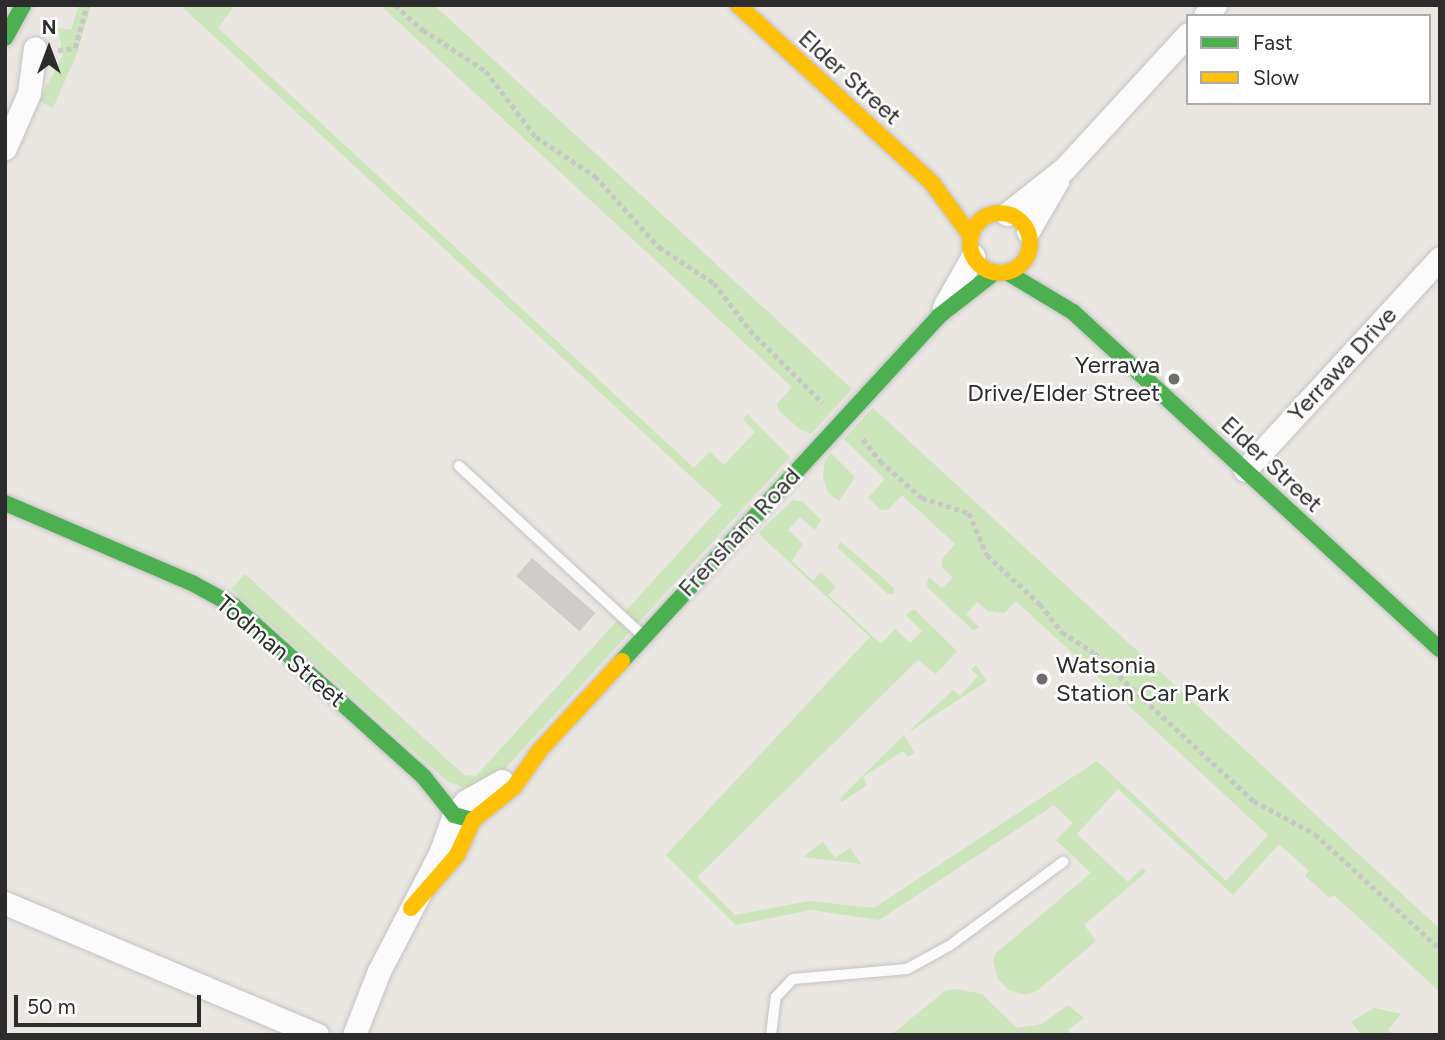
<!DOCTYPE html>
<style>
body{margin:0}
#map{position:relative;width:1445px;height:1040px;overflow:hidden;background:#eae6e2;font-family:Figtree,sans-serif}
div>[style]{position:absolute}
.green>*{inset:0;background:#cce5ba}
.building>*{inset:0;background:#cfccc9;transform-origin:0 0}
.path>*{height:4.5px;margin-top:-2.25px;transform-origin:0;background:repeating-linear-gradient(90deg,#c8c8c7 0 5px,transparent 0 8.5px)}
.roads{filter:drop-shadow(0 0 2px #c4c3c3) drop-shadow(0 0 2px #c4c3c3)}
.lane>*{height:10px;margin:-5px;padding:0 5px;transform-origin:5px;border-radius:5px;background:#fcfbfb}
.street>*{height:23px;margin:-11.5px;padding:0 11.5px;transform-origin:11.5px;border-radius:11.5px;background:#fcfbfb}
.fast>*{height:16px;margin:-8px;padding:0 8px;transform-origin:8px;border-radius:8px;background:#4caf50}
.slow>*{height:16px;margin:-8px;padding:0 8px;transform-origin:8px;border-radius:8px;background:#ffc107}
.slow>.ring{margin:-8px;padding:0;box-sizing:content-box;background:none;border:16px solid #ffc107;border-radius:50%}
.dots>*{width:19px;height:19px;translate:-50% -50%;box-sizing:border-box;border:4px solid #fff;border-radius:50%}
span{translate:-50% -50%;white-space:nowrap;text-align:center;line-height:1.15;-webkit-text-stroke:5px #fff;paint-order:stroke}
.street-label{font-size:24px;color:#2c2c2c}
.poi-label{font-size:24px;color:#2c2c2c}
.right{translate:-100% -50%;text-align:right}
.left{translate:0 -50%;text-align:left}
.frame{position:absolute;inset:0;border:7px solid #2c2c2c;pointer-events:none}
.legend{position:absolute;left:1186px;top:14px;width:245px;height:91px;box-sizing:border-box;background:#fff;border:2px solid #ababab;margin:0;padding:9px 12px;list-style:none;font-size:21px;color:#2c2c2c}
.legend li{display:flex;align-items:center;gap:14px;height:35px}
.legend b{width:35px;border:2px solid #ababab}
.north{position:absolute;left:14px;top:14px;width:70px;height:70px;-webkit-text-stroke:5px #fff;paint-order:stroke;rotate:0deg;font-size:19px;font-weight:700;line-height:28px;text-align:center;color:#2c2c2c}
.north::after{content:'';display:block;margin:auto;width:24px;height:32px;background:#2c2c2c;clip-path:polygon(50% 0,100% 100%,50% 72%,0 100%)}
.scale{position:absolute;left:14px;top:995px;width:187px;height:32px;box-sizing:border-box;border:4px solid #2c2c2c;border-top:0;padding-left:9px;font-size:21px;line-height:24px;white-space:nowrap;color:#2c2c2c;-webkit-text-stroke:5px #fff;paint-order:stroke}
</style>
<div id="map">
<div class="green">
<div style="clip-path:polygon(79px 5px,91px 5px,77px 53px,53px 108px,39px 101px,63px 55px,58px 28px,71px 30px)"></div>
<div style="clip-path:polygon(180px 5px,235px 5px,218px 28px,694px 468px,710px 452px,724px 465px,755px 432px,743px 419px,747px 414px,790px 457px,500px 774px,472px 790px,448px 782px,231px 589px,245px 574px,464px 775px,476px 776px,722px 505px)"></div>
<div style="clip-path:polygon(380px 5px,434px 5px,852px 389px,811px 434px,801px 430px,778px 410px,777px 404px,792px 387px)"></div>
<div style="clip-path:polygon(873px 408px,1440px 929px,1440px 992px,1334px 895px,1330px 898px,1305px 876px,1309px 871px,1279px 844px,1233px 895px,1118px 789px,1077px 834px,1128px 882px,1142px 868px,1146px 872px,1084px 925px,1096px 941px,1038px 990px,1025px 995px,1009px 990px,998px 979px,993px 961px,996px 953px,1091px 873px,1056px 840px,1073px 823px,1054px 805px,879px 920px,811px 910px,736px 925px,666px 855px,870px 637px,758px 533px,793px 500px,803px 502px,821px 520px,815px 530px,800px 517px,788px 530px,803px 544px,792px 561px,813px 581px,821px 572px,836px 587px,828px 595px,881px 644px,895px 629px,910px 643px,922px 631px,906px 615px,914px 609px,957px 651px,936px 674px,918px 660px,697px 877px,735px 915px,809px 901px,874px 908px,1097px 761px,1226px 881px,1268px 835px,1016px 601px,1004px 613px,988px 611px,977px 602px,966px 614px,979px 627px,974px 631px,926px 586px,929px 577px,942px 588px,953px 578px,942px 567px,942px 559px,955px 544px,902px 495px,888px 510px,881px 510px,868px 498px,885px 479px,844px 439px)"></div>
<div style="clip-path:polygon(831px 453px,855px 477px,839px 501px,829px 494px,823px 479px,825px 460px)"></div>
<div style="clip-path:polygon(840px 541px,894px 588px,894px 594px,888px 594px,838px 548px)"></div>
<div style="clip-path:polygon(976px 665px,987px 681px,906px 734px,953px 690px,960px 696px,978px 676px,971px 670px)"></div>
<div style="clip-path:polygon(904px 735px,915px 753px,908px 757px,903px 751px,863px 777px,867px 785px,842px 802px,840px 798px)"></div>
<div style="clip-path:polygon(823px 842px,835px 858px,850px 848px,861px 864px,803px 857px)"></div>
<div style="clip-path:polygon(957px 989px,982px 994px,1017px 1028px,1042px 1024px,1068px 1005px,1084px 1018px,1068px 1030px,1072px 1035px,891px 1035px,945px 991px)"></div>
<div style="clip-path:polygon(1374px 1008px,1401px 1014px,1388px 1030px,1393px 1035px,1362px 1035px,1351px 1022px)"></div>
</div>
<div class="building">
<div style="left:532px;top:558px;width:84px;height:24px;rotate:41deg"></div>
</div>
<div class="path">
<div style="left:395px;top:5px;width:38px;rotate:42deg"></div>
<div style="left:423px;top:30px;width:75px;rotate:33.1deg"></div>
<div style="left:486px;top:71px;width:83px;rotate:52.9deg"></div>
<div style="left:536px;top:137px;width:71px;rotate:33.5deg"></div>
<div style="left:595px;top:176px;width:96px;rotate:48deg"></div>
<div style="left:659px;top:247px;width:66px;rotate:33.2deg"></div>
<div style="left:714px;top:283px;width:59px;rotate:52.5deg"></div>
<div style="left:750px;top:330px;width:103px;rotate:45deg"></div>
<div style="left:58px;top:50px;width:17px;rotate:-7deg"></div>
<div style="left:75px;top:48px;width:45px;rotate:-74.4deg"></div>
<div style="left:863px;top:439px;width:28px;rotate:52deg"></div>
<div style="left:880px;top:461px;width:56px;rotate:41.4deg"></div>
<div style="left:922px;top:498px;width:49px;rotate:17.7deg"></div>
<div style="left:969px;top:513px;width:46px;rotate:66.8deg"></div>
<div style="left:987px;top:555px;width:72px;rotate:42.8deg"></div>
<div style="left:1040px;top:604px;width:36px;rotate:52deg"></div>
<div style="left:1062px;top:632px;width:38px;rotate:33deg"></div>
<div style="left:1094px;top:653px;width:218px;rotate:42.8deg"></div>
<div style="left:1254px;top:801px;width:69px;rotate:28.4deg"></div>
<div style="left:1315px;top:834px;width:170px;rotate:42.6deg"></div>
</div>
<div class="roads">
<div class="lane">
<div style="left:459px;top:466px;width:249px;rotate:42.7deg"></div>
<div style="left:771px;top:1035px;width:38px;rotate:-83deg"></div>
<div style="left:776px;top:997px;width:25px;rotate:-47deg"></div>
<div style="left:793px;top:979px;width:114px;rotate:-5deg"></div>
<div style="left:907px;top:969px;width:48px;rotate:-28.7deg"></div>
<div style="left:949px;top:946px;width:142px;rotate:-36.4deg"></div>
</div>
<div class="street">
<div style="left:1205px;top:16px;width:15px;rotate:-48deg"></div>
<div style="left:5px;top:148px;width:60px;rotate:-66.4deg"></div>
<div style="left:29px;top:93px;width:45px;rotate:-82.4deg"></div>
<div style="left:1007px;top:214px;width:73px;rotate:-38.3deg"></div>
<div style="left:1064px;top:169px;width:183px;rotate:-47.4deg"></div>
<div style="left:1028px;top:231px;width:58px;rotate:-59.9deg"></div>
<div style="left:944px;top:307px;width:59px;rotate:-60.4deg"></div>
<div style="left:1245px;top:470px;width:288px;rotate:-47.4deg"></div>
<div style="left:5px;top:903px;width:339px;rotate:22.9deg"></div>
<div style="left:354px;top:1035px;width:69px;rotate:-68.7deg"></div>
<div style="left:379px;top:971px;width:132px;rotate:-62.5deg"></div>
<div style="left:440px;top:854px;width:41px;rotate:-70.3deg"></div>
<div style="left:454px;top:815px;width:18px;rotate:-49deg"></div>
<div style="left:466px;top:801px;width:41px;rotate:-29.1deg"></div>
</div>
<div class="fast">
<div style="left:5px;top:38px;width:38px;rotate:-61deg"></div>
<div style="left:1008px;top:273px;width:76px;rotate:31deg"></div>
<div style="left:1073px;top:312px;width:498px;rotate:42.6deg"></div>
<div style="left:5px;top:503px;width:203px;rotate:23.2deg"></div>
<div style="left:192px;top:583px;width:48px;rotate:28.7deg"></div>
<div style="left:234px;top:606px;width:254px;rotate:42deg"></div>
<div style="left:423px;top:776px;width:50px;rotate:51.5deg"></div>
<div style="left:454px;top:815px;width:20px;rotate:15deg"></div>
<div style="left:622px;top:661px;width:469px;rotate:-47.4deg"></div>
<div style="left:939px;top:316px;width:70px;rotate:-38deg"></div>
</div>
<div class="slow">
<div style="left:738px;top:5px;width:263px;rotate:42.5deg"></div>
<div style="left:932px;top:183px;width:66px;rotate:53.7deg"></div>
<div class="ring" style="left:970px;top:213px;width:44px;height:44px"></div>
<div style="left:411px;top:908px;width:70px;rotate:-49deg"></div>
<div style="left:457px;top:855px;width:38px;rotate:-65deg"></div>
<div style="left:473px;top:820px;width:53px;rotate:-38.8deg"></div>
<div style="left:514px;top:787px;width:45px;rotate:-54.9deg"></div>
<div style="left:540px;top:750px;width:121px;rotate:-47.3deg"></div>
</div>
</div>
<div class="dots">
<div style="left:1174px;top:379px;background:#6e6d6c"></div>
<div style="left:1042px;top:679px;background:#6e6d6c"></div>
</div>
<div class="street-label">
<span style="left:850px;top:77px;rotate:42deg">Elder Street</span>
<span style="left:1342px;top:364px;rotate:-47deg">Yerrawa Drive</span>
<span style="left:1272px;top:464px;rotate:43deg">Elder Street</span>
<span style="left:739px;top:532px;rotate:-47deg">Frensham Road</span>
<span style="left:281px;top:651px;rotate:40deg">Todman Street</span>
</div>
<div class="poi-label">
<span class="right" style="left:1160px;top:379px">Yerrawa<br>Drive/Elder Street</span>
<span class="left" style="left:1056px;top:679px">Watsonia<br>Station Car Park</span>
</div>
<div class="frame"></div>
<ul class="legend">
<li><b style="height:9px;background:#4caf50"></b>Fast</li>
<li><b style="height:9px;background:#ffc107"></b>Slow</li>
</ul>
<div class="north">N</div>
<div class="scale">50 m</div>
</div>
